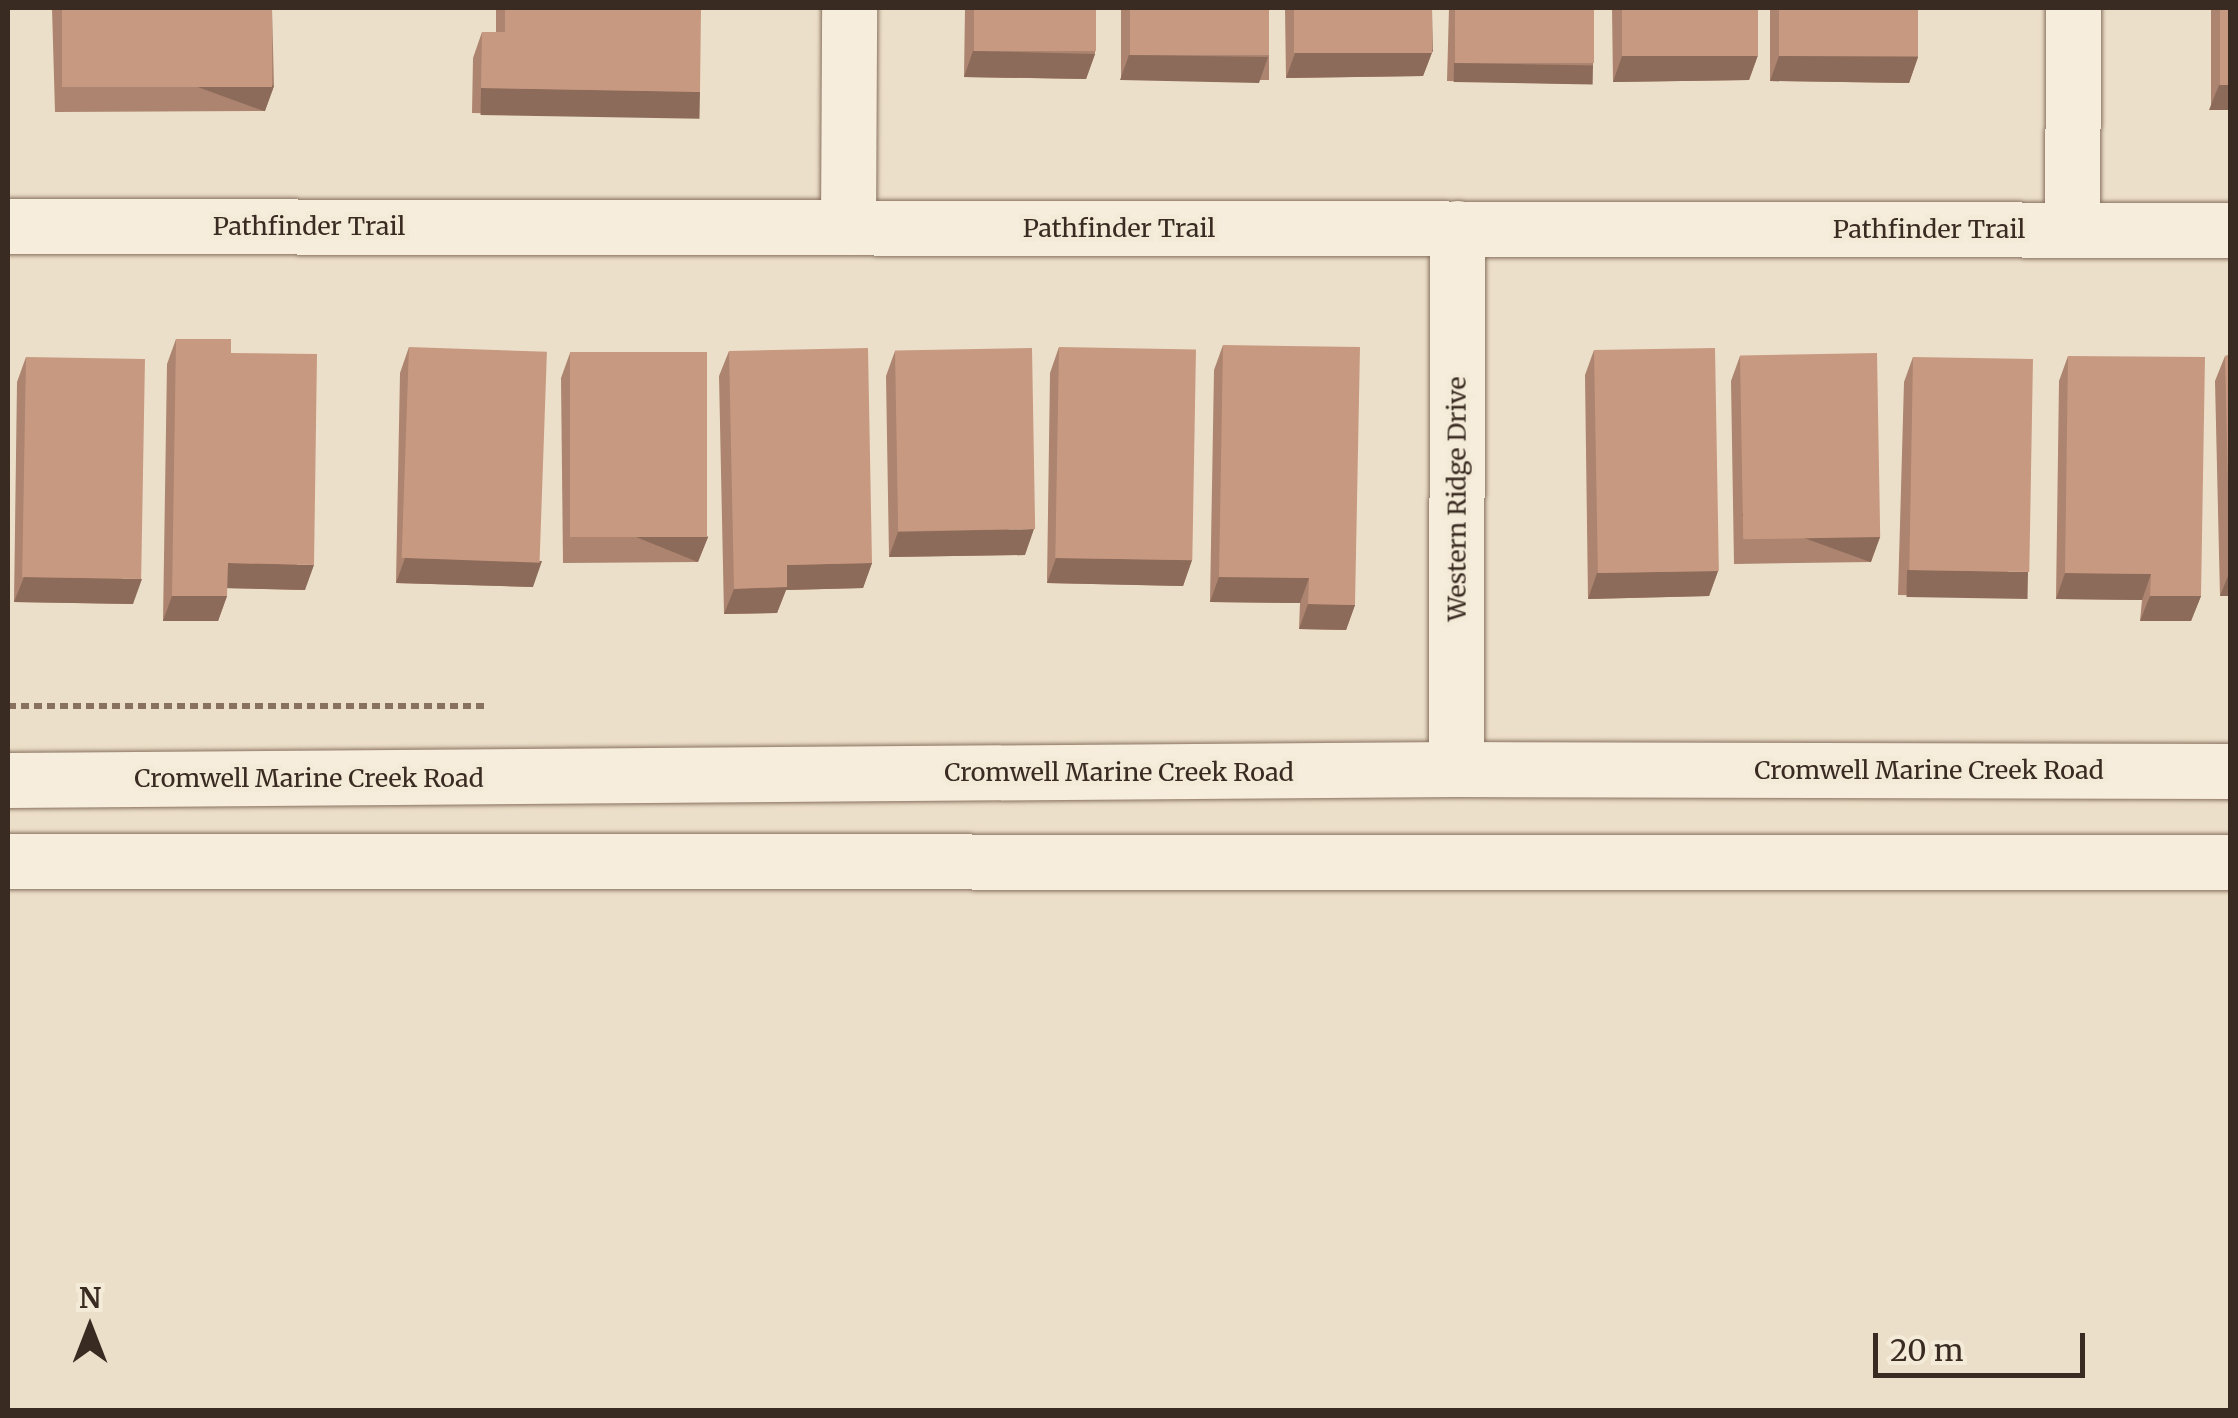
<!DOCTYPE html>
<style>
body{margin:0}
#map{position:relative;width:2238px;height:1418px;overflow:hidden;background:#ecdfc9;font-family:Merriweather,serif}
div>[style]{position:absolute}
.path>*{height:6px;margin-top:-3px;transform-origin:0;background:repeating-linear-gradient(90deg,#88715f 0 8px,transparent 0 13px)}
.roads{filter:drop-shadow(0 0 2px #88715f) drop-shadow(0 0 2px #88715f)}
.street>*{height:55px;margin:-27.5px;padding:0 27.5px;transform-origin:27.5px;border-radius:27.5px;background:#f7eddc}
.secondary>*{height:55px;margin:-27.5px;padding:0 27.5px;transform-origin:27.5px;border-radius:27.5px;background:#f7eddc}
.wall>*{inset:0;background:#ac846f;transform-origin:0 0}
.shaded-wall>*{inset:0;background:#8c6b5a;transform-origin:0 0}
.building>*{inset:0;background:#c89981;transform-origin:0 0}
span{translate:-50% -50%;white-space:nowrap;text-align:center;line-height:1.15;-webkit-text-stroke:9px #f4ead8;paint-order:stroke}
.street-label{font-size:25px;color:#392b21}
.frame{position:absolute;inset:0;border:10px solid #392b21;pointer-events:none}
.north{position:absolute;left:40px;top:1278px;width:100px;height:100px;-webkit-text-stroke:8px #f4ead8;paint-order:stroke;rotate:0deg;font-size:28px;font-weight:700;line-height:40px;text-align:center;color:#392b21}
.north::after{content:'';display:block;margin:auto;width:35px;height:45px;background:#392b21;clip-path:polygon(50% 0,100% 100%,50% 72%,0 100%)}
.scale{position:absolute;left:1873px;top:1333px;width:212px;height:45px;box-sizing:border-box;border:5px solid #392b21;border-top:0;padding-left:12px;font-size:30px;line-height:35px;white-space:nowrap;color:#392b21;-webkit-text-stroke:8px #f4ead8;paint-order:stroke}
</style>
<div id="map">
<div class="path">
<div style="left:8px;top:706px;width:481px"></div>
</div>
<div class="roads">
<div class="street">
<div style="left:8px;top:226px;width:2222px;rotate:0.1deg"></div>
<div style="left:848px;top:227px;width:219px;rotate:-89.7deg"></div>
<div style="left:2072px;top:229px;width:221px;rotate:-89.7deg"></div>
<div style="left:1456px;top:769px;width:541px;rotate:-89.89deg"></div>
</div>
<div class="secondary">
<div style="left:8px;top:780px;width:1448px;rotate:-0.44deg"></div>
<div style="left:1456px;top:769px;width:774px;rotate:0.15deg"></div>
<div style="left:8px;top:861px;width:2222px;rotate:0.03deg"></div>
</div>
</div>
<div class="wall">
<div style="clip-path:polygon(52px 8px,272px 8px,274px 86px,265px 111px,55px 112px)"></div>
<div style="clip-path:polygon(496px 8px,701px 8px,690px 117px,472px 113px,473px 58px,482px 32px,496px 32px)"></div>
<div style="clip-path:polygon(965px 8px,1096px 8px,1095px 54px,1086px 79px,964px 77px)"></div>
<div style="left:1121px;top:8px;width:148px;height:72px"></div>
<div style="clip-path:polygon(1285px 8px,1432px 8px,1433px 50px,1423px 76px,1286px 78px)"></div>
<div style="clip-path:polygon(1449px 8px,1594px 8px,1593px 66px,1586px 84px,1447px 81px)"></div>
<div style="clip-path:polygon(1612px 8px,1758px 8px,1758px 55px,1749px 80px,1613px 82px)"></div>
<div style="clip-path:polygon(1770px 8px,1918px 8px,1918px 57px,1909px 83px,1770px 81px)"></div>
<div style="left:2211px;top:8px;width:19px;height:102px"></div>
<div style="clip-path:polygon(176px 339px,231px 353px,305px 590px,227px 588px,227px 596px,218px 621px,163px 621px,167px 364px)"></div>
<div style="clip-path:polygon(1223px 345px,1355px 605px,1346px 630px,1299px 629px,1300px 603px,1210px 602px,1214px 370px)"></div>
<div style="clip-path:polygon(409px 347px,533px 587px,396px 583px,400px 373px)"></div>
<div style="clip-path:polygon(1059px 347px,1192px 560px,1183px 586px,1047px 583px,1050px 373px)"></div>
<div style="clip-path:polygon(1594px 350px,1718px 571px,1709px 596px,1588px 599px,1585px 375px)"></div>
<div style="clip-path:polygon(729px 351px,872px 563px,863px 588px,786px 590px,777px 613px,724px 614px,719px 376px)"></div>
<div style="clip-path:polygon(895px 351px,1025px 555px,889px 557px,886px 376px)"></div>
<div style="clip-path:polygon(570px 353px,708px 537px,698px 562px,563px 563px,561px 378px)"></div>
<div style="clip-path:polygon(2230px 355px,2230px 596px,2220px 596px,2215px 381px,2225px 356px)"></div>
<div style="clip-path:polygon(1740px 356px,1880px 537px,1871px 562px,1734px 564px,1731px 381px)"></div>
<div style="clip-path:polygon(2068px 356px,2201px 596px,2191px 621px,2140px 621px,2142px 600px,2056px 599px,2059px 381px)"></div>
<div style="clip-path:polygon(26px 357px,133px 604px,14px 602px,17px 382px)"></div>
<div style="clip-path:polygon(1913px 357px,2019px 597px,1898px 595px,1904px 382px)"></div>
</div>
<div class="shaded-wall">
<div style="clip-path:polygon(1433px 50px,1423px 76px,1286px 78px,1295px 53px)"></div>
<div style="clip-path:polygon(973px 51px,1095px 54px,1086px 79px,964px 77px)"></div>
<div style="clip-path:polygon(1129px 55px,1268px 57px,1259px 83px,1120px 80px)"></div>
<div style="clip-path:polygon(1758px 55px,1749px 80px,1613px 82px,1622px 56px)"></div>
<div style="clip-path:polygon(1779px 56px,1918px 57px,1909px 83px,1770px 81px)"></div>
<div style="left:1454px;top:63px;width:139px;height:19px;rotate:1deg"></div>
<div style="clip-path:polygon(2219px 85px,2230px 85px,2230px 110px,2209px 110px)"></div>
<div style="left:274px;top:86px;width:27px;height:210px;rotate:110deg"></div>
<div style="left:481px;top:88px;width:219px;height:27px;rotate:1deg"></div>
<div style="clip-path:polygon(1034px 529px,1025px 555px,889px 557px,898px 532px)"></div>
<div style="left:708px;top:537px;width:27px;height:136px;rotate:112deg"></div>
<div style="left:1880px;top:537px;width:27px;height:137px;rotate:110deg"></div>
<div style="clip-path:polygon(405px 558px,542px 561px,533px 587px,396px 583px)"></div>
<div style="clip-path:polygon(1056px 558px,1192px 560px,1183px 586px,1047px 583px)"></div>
<div style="clip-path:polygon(228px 563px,314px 565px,305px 590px,219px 588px)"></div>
<div style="clip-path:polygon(872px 563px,863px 588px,786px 590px,777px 613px,724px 614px,734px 589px,787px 565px)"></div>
<div style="left:1907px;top:570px;width:121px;height:27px;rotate:1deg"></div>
<div style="clip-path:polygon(1718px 571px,1709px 596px,1588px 599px,1597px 573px)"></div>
<div style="clip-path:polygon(2230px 571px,2230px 596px,2220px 596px)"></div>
<div style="clip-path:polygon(2065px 573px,2151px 574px,2142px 600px,2056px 599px)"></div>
<div style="clip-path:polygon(24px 577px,142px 579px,133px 604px,14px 602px)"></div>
<div style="clip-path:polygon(1219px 577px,1309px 578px,1300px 603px,1210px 602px)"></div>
<div style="clip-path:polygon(172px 596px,227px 596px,218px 621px,163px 621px)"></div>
<div style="clip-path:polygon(2150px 596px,2201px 596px,2191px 621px,2140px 621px)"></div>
<div style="clip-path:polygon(1308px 604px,1355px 605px,1346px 630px,1299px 629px)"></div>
</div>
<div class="building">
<div style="left:62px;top:8px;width:210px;height:79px"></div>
<div style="clip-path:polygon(505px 8px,701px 8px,700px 92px,481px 88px,482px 32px,505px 32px)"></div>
<div style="left:974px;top:8px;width:122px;height:43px"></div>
<div style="left:1130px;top:8px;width:139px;height:47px"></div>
<div style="left:1294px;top:8px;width:138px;height:45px"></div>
<div style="left:1455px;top:8px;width:139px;height:55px"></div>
<div style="left:1622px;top:8px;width:136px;height:48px"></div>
<div style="left:1779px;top:8px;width:139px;height:48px"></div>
<div style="left:2220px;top:8px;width:10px;height:77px"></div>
<div style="clip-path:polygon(176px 339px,231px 339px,231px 353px,317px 354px,314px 565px,228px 563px,227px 596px,172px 596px)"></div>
<div style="clip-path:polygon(1223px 345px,1360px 347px,1355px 605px,1308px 604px,1309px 578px,1219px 577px)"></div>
<div style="left:409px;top:347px;width:138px;height:211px;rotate:2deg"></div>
<div style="left:1059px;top:347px;width:137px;height:211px;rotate:1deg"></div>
<div style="clip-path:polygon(868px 348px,872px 563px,787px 565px,787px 587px,734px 589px,729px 351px)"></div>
<div style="left:1032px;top:348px;width:181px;height:137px;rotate:89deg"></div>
<div style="left:1715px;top:348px;width:223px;height:121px;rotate:89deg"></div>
<div style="left:707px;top:352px;width:185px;height:137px;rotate:90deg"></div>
<div style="left:1877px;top:353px;width:184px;height:137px;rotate:89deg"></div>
<div style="clip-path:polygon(2230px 355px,2230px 571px,2225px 356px)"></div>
<div style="clip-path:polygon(2068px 356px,2205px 357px,2201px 596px,2150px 596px,2151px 574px,2065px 573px)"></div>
<div style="left:26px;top:357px;width:119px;height:220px;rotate:1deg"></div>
<div style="left:1913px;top:357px;width:120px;height:213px;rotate:1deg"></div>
</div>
<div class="street-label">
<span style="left:309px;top:226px">Pathfinder Trail</span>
<span style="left:1119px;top:228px">Pathfinder Trail</span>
<span style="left:1929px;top:229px">Pathfinder Trail</span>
<span style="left:1457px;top:499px;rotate:-90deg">Western Ridge Drive</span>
<span style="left:1929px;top:770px">Cromwell Marine Creek Road</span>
<span style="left:1119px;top:772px">Cromwell Marine Creek Road</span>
<span style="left:309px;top:778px">Cromwell Marine Creek Road</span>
</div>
<div class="frame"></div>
<div class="north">N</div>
<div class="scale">20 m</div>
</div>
